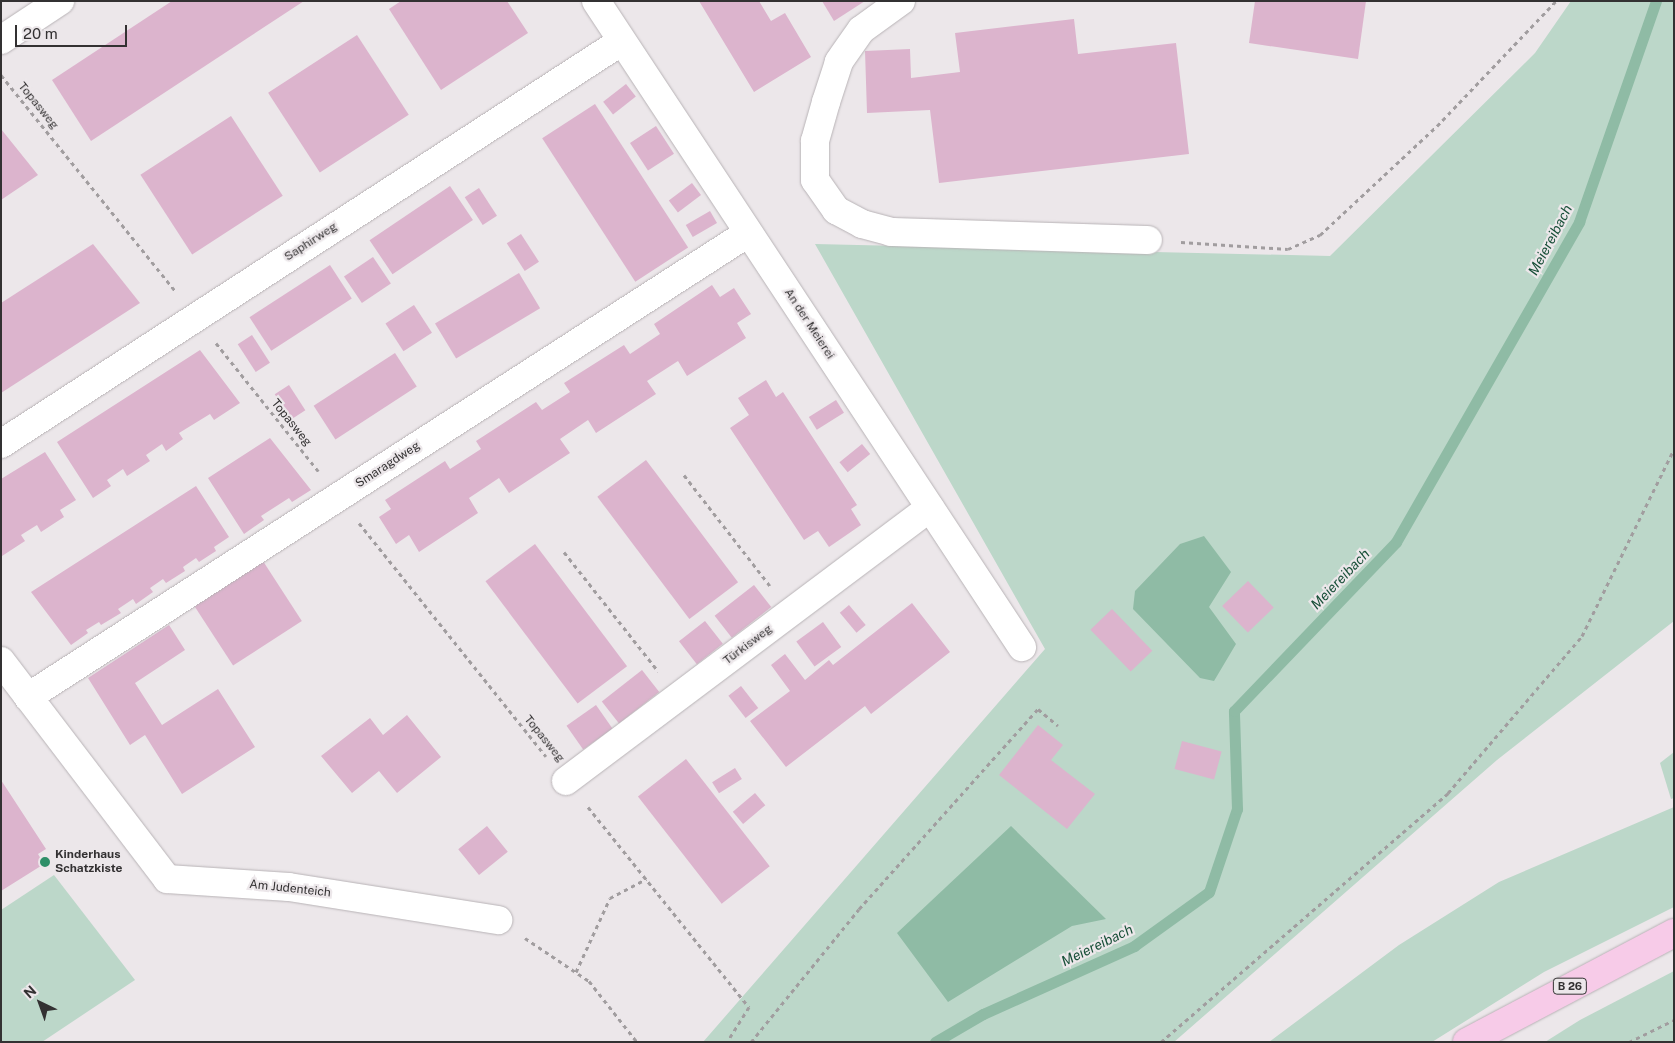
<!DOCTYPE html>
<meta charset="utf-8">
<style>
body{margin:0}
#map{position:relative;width:1675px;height:1043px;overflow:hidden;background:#ece7ea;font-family:"Public Sans",sans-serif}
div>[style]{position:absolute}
.green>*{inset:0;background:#bcd7c9}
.water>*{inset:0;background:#8fbba5}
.stream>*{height:11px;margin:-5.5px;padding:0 5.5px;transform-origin:5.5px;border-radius:5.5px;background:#8fbba5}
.building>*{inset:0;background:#dcb4cd;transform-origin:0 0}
.path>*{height:3px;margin-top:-1.5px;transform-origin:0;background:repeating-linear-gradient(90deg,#a19d9f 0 4px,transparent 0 8px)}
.roads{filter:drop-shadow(0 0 1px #b8b3b6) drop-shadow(0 0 1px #b8b3b6)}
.minor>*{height:28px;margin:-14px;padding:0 14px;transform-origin:14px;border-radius:14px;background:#fff}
.major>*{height:28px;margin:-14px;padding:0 14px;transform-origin:14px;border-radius:14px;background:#f7cbe8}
.dots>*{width:14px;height:14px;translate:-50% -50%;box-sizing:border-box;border:2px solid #ece7ea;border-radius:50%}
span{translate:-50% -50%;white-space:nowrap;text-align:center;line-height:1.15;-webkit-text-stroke:4.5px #ece7ea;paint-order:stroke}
.shield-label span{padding:1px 4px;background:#ece7ea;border:1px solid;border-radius:4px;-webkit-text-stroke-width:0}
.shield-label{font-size:11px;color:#333132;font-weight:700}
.street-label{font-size:12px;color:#333132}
.poi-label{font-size:12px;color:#333132;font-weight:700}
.left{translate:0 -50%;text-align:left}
.water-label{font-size:14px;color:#184f38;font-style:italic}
.frame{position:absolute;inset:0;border:2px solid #333132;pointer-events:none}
.north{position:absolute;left:15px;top:978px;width:50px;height:50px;-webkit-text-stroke:4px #ece7ea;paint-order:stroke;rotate:318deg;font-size:14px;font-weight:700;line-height:20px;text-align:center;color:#333132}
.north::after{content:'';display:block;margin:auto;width:18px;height:22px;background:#333132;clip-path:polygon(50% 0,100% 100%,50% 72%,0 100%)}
.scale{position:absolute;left:15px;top:25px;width:112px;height:22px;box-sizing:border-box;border:2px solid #333132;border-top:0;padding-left:6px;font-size:15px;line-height:18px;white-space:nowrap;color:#333132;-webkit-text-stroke:4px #ece7ea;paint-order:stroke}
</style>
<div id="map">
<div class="green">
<div style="clip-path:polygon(1571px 1px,1674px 1px,1674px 621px,1497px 760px,1174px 1042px,703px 1042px,1045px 649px,815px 244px,1330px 256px,1535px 53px)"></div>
<div style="clip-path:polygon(1674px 752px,1674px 798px,1671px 799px,1660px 763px)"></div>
<div style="clip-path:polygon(1674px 807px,1674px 907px,1544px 972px,1432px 1042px,1269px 1042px,1399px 945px,1499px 882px)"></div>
<div style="clip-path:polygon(54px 875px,135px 980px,42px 1042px,1px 1042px,1px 910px)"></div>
<div style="clip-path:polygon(1674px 971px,1674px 1042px,1545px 1042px,1580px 1020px)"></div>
</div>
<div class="water">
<div style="clip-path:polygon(1204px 536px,1231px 572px,1209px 607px,1236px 644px,1214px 681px,1200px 678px,1133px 609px,1135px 591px,1180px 544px)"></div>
<div style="clip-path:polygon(1011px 826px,1106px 919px,1072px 926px,948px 1002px,897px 933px)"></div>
</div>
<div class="stream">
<div style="left:935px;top:1042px;width:56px;rotate:-30.3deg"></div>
<div style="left:983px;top:1014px;width:166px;rotate:-24.2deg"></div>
<div style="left:1134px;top:946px;width:92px;rotate:-35.8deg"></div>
<div style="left:1209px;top:892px;width:88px;rotate:-71.4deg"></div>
<div style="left:1237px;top:809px;width:98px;rotate:-91.8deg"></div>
<div style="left:1234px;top:711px;width:234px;rotate:-46.2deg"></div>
<div style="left:1396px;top:542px;width:369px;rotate:-60.2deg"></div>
<div style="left:1579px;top:222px;width:234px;rotate:-70.8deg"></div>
</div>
<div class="building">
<div style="clip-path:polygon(172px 1px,304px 1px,91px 141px,52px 80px)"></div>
<div style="clip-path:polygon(401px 1px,507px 1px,528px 33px,441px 90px,389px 9px)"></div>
<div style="clip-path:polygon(699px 1px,759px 1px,771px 21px,785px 13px,811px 57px,754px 92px)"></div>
<div style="clip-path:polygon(822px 1px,865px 1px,834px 21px)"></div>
<div style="clip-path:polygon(1255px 1px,1366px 1px,1358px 59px,1249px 43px)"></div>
<div style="clip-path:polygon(1074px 19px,1078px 54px,1176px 43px,1189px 154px,939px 183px,930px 110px,867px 113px,865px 51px,910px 49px,911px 78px,960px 72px,955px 33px)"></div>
<div style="left:357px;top:35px;width:95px;height:106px;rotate:57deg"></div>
<div style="left:626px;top:84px;width:16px;height:29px;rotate:52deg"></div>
<div style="left:595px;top:104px;width:171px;height:63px;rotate:57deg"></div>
<div style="left:231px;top:116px;width:95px;height:108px;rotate:57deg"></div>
<div style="left:656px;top:126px;width:33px;height:31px;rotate:57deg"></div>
<div style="clip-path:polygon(1px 129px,38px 175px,1px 200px)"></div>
<div style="left:692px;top:183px;width:15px;height:29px;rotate:53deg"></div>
<div style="left:450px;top:186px;width:41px;height:97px;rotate:56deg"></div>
<div style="left:479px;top:188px;width:33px;height:17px;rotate:57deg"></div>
<div style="left:710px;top:211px;width:14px;height:28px;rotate:60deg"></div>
<div style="left:521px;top:234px;width:33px;height:17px;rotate:57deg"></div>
<div style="clip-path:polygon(93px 244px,140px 303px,1px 393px,1px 303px)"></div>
<div style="left:373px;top:257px;width:32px;height:35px;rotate:56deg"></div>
<div style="left:330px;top:265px;width:40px;height:96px;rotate:57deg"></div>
<div style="left:519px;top:273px;width:41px;height:98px;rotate:59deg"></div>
<div style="clip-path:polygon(712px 285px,720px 297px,734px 288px,751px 314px,737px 323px,746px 338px,687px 376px,678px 361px,647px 381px,656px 394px,596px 433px,588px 420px,560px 439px,570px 453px,509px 493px,499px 478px,469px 498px,478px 513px,419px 552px,409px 535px,396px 544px,379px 517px,391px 509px,385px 500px,445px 461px,450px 469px,481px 449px,476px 441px,536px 402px,542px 410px,570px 392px,564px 383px,624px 345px,630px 354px,660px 334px,654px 324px)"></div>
<div style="left:414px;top:305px;width:33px;height:34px;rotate:57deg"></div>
<div style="left:252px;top:335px;width:33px;height:17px;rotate:57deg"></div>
<div style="clip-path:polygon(200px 350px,240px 403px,214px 420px,210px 414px,179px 433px,183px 439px,166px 451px,162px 444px,146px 455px,150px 461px,127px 476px,123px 469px,107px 480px,111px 486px,93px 498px,57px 442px)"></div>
<div style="left:395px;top:353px;width:40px;height:97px;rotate:57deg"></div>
<div style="clip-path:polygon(766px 380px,776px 397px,783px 392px,857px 505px,851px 509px,861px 525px,829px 547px,818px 531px,804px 540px,730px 428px,749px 415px,738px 398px)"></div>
<div style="left:289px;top:385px;width:30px;height:17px;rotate:57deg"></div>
<div style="left:836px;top:400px;width:15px;height:32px;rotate:58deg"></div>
<div style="clip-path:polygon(270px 438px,311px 490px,292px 502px,289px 498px,261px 516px,264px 520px,244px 534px,208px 478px)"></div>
<div style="left:862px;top:444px;width:13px;height:29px;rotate:51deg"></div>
<div style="clip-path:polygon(45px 452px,76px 500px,60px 510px,64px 517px,41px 532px,37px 525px,21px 535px,25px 541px,2px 556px,1px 479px)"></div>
<div style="left:646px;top:460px;width:153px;height:61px;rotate:53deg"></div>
<div style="clip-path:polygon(196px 486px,229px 537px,214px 547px,216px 551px,199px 562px,196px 558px,183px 567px,185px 571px,166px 583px,163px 579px,150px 588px,153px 592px,136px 604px,133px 599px,118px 609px,121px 613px,101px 625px,99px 622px,86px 630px,88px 633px,71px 645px,31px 592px)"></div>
<div style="left:535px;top:544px;width:153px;height:62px;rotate:53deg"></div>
<div style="left:261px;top:558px;width:75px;height:82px;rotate:57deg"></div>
<div style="left:1248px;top:581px;width:37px;height:36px;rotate:46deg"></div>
<div style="left:754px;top:585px;width:28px;height:50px;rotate:52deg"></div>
<div style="clip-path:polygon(912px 603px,950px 652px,871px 714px,865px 706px,786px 767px,750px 721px,790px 691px,771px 665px,785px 654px,805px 680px,829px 660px,833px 665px)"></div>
<div style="left:849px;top:605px;width:26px;height:12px;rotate:50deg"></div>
<div style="left:1112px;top:609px;width:58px;height:30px;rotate:46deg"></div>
<div style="left:705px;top:621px;width:29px;height:33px;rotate:52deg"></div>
<div style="left:823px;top:622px;width:31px;height:33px;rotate:54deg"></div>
<div style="clip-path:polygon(169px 625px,185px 650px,135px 683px,162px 725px,218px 689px,255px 747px,182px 794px,145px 735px,130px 745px,88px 678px)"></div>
<div style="left:642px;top:670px;width:28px;height:51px;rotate:52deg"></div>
<div style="left:741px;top:686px;width:28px;height:16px;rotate:52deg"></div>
<div style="left:596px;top:705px;width:29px;height:36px;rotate:55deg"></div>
<div style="clip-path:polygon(407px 715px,441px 757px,397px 793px,379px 771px,352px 793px,321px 756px,370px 718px,383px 735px)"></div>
<div style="clip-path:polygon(1038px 725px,1063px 745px,1051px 760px,1095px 794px,1067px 829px,999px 775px)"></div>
<div style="left:1182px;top:741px;width:41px;height:29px;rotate:15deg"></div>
<div style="left:686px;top:759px;width:136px;height:61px;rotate:52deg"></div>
<div style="left:735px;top:768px;width:13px;height:27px;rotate:58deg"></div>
<div style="clip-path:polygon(1px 780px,46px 849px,38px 854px,44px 864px,1px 891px)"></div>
<div style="left:755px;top:793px;width:16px;height:29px;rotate:50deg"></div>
<div style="left:487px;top:826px;width:33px;height:37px;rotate:51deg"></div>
</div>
<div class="path">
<div style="left:1px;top:75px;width:277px;rotate:51.1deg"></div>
<div style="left:1181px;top:242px;width:107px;rotate:3.7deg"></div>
<div style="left:1288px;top:249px;width:35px;rotate:-24deg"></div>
<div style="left:1320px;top:235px;width:160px;rotate:-43deg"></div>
<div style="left:1437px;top:126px;width:173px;rotate:-46.4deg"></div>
<div style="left:216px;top:343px;width:164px;rotate:51.4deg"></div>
<div style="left:684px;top:475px;width:140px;rotate:52.2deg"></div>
<div style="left:359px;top:523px;width:299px;rotate:51.3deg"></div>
<div style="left:564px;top:552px;width:152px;rotate:51.7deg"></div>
<div style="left:588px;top:807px;width:257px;rotate:51.2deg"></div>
<div style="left:749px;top:1007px;width:41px;rotate:122.2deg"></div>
<div style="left:525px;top:938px;width:77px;rotate:33.9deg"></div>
<div style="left:589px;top:981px;width:78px;rotate:51.8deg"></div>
<div style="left:576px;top:972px;width:81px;rotate:-65.3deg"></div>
<div style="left:610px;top:898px;width:41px;rotate:-27.8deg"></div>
<div style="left:751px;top:1042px;width:171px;rotate:-50.9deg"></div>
<div style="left:859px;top:909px;width:268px;rotate:-48.2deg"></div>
<div style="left:1038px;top:709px;width:26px;rotate:40deg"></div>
<div style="left:1161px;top:1042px;width:380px;rotate:-40.9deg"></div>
<div style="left:1448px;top:793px;width:206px;rotate:-49.5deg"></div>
<div style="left:1582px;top:636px;width:208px;rotate:-63.8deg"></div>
<div style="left:1629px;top:1042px;width:50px;rotate:-26.1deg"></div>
</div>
<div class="roads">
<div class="minor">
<div style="left:596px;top:1px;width:774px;rotate:56.6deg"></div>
<div style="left:901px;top:1px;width:49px;rotate:144.1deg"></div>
<div style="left:861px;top:30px;width:39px;rotate:125deg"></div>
<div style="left:839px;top:62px;width:42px;rotate:108deg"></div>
<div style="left:826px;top:102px;width:41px;rotate:105.8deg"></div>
<div style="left:815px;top:141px;width:39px;rotate:90deg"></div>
<div style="left:815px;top:180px;width:37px;rotate:55deg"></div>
<div style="left:836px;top:210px;width:30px;rotate:28deg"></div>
<div style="left:862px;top:224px;width:30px;rotate:15deg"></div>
<div style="left:891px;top:232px;width:257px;rotate:1.8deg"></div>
<div style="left:1px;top:40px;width:71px;rotate:-33.5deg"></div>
<div style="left:1px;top:444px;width:740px;rotate:-32.98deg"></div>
<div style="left:1px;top:661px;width:274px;rotate:52.7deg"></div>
<div style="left:167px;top:879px;width:122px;rotate:3.8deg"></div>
<div style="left:289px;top:887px;width:212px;rotate:9deg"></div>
<div style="left:28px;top:697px;width:857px;rotate:-32.8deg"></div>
<div style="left:566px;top:781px;width:455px;rotate:-36.9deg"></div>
</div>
<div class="major">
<div style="left:1467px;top:1042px;width:234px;rotate:-27.8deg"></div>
</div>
</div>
<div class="dots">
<div style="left:45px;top:862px;background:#2e8f68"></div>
</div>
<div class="shield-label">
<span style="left:1570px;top:986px">B 26</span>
</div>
<div class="street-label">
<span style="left:38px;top:106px;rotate:51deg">Topasweg</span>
<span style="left:311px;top:242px;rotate:-33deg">Saphirweg</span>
<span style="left:809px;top:324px;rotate:57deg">An der Meierei</span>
<span style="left:291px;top:423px;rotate:51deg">Topasweg</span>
<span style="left:388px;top:465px;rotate:-33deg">Smaragdweg</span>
<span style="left:748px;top:645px;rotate:-37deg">Türkisweg</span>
<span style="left:544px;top:739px;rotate:51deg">Topasweg</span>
<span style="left:290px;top:889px;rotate:6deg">Am Judenteich</span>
</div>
<div class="poi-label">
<span class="left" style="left:55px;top:862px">Kinderhaus<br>Schatzkiste</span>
</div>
<div class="water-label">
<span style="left:1550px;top:240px;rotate:-62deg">Meiereibach</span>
<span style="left:1340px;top:579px;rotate:-46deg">Meiereibach</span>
<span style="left:1097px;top:945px;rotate:-26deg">Meiereibach</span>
</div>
<div class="frame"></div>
<div class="north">N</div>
<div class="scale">20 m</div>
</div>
